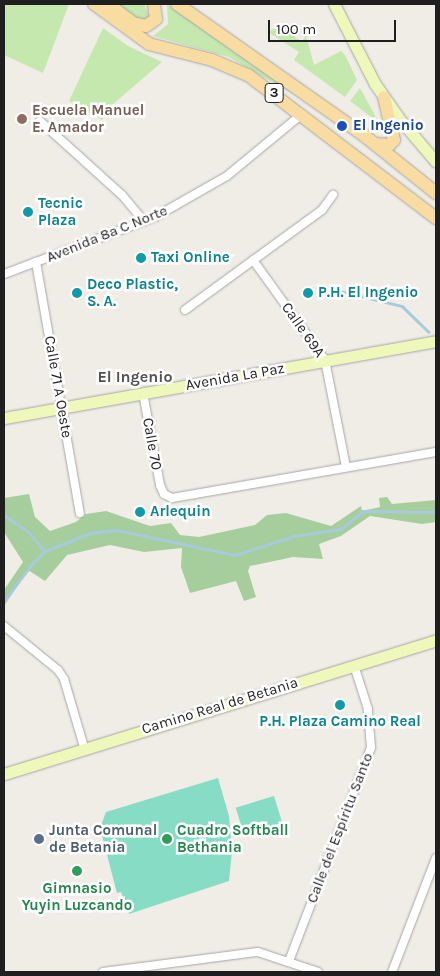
<!DOCTYPE html>
<meta charset="utf-8">
<style>
body{margin:0}
#map{position:relative;width:440px;height:976px;overflow:hidden;background:#f0ede6;font-family:Karla,sans-serif}
div>[style]{position:absolute}
.grass>*{inset:0;background:#c4e8ad}
.forest>*{inset:0;background:#a5ce9c}
.pitch>*{inset:0;background:#86dcc4;transform-origin:0 0}
.stream>*{height:2.5px;margin:-1.25px;padding:0 1.25px;transform-origin:1.25px;border-radius:1.25px;background:#a7cadc}
.roads{filter:drop-shadow(0 0 1px #a6a6a6) drop-shadow(0 0 1px #a6a6a6)}
.street>*{height:8px;margin:-4px;padding:0 4px;transform-origin:4px;border-radius:4px;background:#fff}
.secondary>*{height:11px;margin:-5.5px;padding:0 5.5px;transform-origin:5.5px;border-radius:5.5px;background:#eef8bb}
.primary>*{height:12px;margin:-6px;padding:0 6px;transform-origin:6px;border-radius:6px;background:#f9dca1}
.dots>*{width:14px;height:14px;translate:-50% -50%;box-sizing:border-box;border:2px solid #fff;border-radius:50%}
span{translate:-50% -50%;white-space:nowrap;text-align:center;line-height:1.15;-webkit-text-stroke:5px #fff;paint-order:stroke}
.shield-label span{padding:1px 4px;background:#fff;border:1px solid;border-radius:4px;-webkit-text-stroke-width:0}
.shield-label{font-size:14px;color:#1f1f1f;font-weight:700}
.education-label{font-size:15px;color:#785e54;font-weight:700}
.left{translate:0 -50%;text-align:left}
.transit-label{font-size:15px;color:#164399;font-weight:700}
.culture-label{font-size:15px;color:#0d838f;font-weight:700}
.street-label{font-size:15px;color:#1f1f1f}
.service-label{font-size:15px;color:#4e5e75;font-weight:700}
.leisure-label{font-size:15px;color:#27864d;font-weight:700}
.neighbourhood-label{font-size:16px;color:#525252;font-weight:700}
.frame{position:absolute;inset:0;border:5px solid #1f1f1f;pointer-events:none}
.scale{position:absolute;left:268px;top:20px;width:128px;height:22px;box-sizing:border-box;border:2px solid #1f1f1f;border-top:0;padding-left:6px;font-size:15px;line-height:18px;white-space:nowrap;color:#1f1f1f;-webkit-text-stroke:4px #fff;paint-order:stroke}
</style>
<div id="map">
<div class="grass">
<div style="clip-path:polygon(4px 4px,69px 4px,43px 73px,4px 55px)"></div>
<div style="clip-path:polygon(115px 4px,144px 4px,150px 18px,143px 22px)"></div>
<div style="clip-path:polygon(167px 4px,280px 84px,293px 94px,229px 57px,153px 36px,168px 24px)"></div>
<div style="clip-path:polygon(279px 26px,302px 42px,306px 35px,314px 65px,341px 51px,345px 55px,357px 80px,345px 97px,294px 60px,299px 52px,268px 32px)"></div>
<div style="clip-path:polygon(103px 28px,128px 46px,162px 62px,112px 105px,102px 120px,69px 101px)"></div>
<div style="clip-path:polygon(360px 88px,377px 119px,375px 120px,350px 101px)"></div>
</div>
<div class="forest">
<div style="clip-path:polygon(29px 494px,35px 517px,50px 531px,76px 522px,86px 514px,106px 511px,150px 526px,171px 523px,180px 535px,199px 537px,255px 525px,267px 515px,286px 513px,331px 526px,361px 506px,362px 511px,380px 507px,379px 498px,387px 497px,392px 504px,436px 500px,436px 522px,422px 524px,370px 516px,341px 536px,319px 544px,323px 559px,293px 557px,250px 566px,248px 571px,256px 597px,244px 601px,236px 581px,190px 593px,181px 567px,182px 548px,144px 552px,110px 545px,67px 555px,45px 581px,28px 570px,4px 606px,4px 590px,23px 562px,4px 532px,4px 498px)"></div>
</div>
<div class="pitch">
<div style="clip-path:polygon(218px 778px,229px 816px,232px 851px,229px 881px,129px 914px,121px 892px,117px 893px,100px 828px,106px 812px)"></div>
<div style="left:274px;top:796px;width:28px;height:40px;rotate:73deg"></div>
</div>
<div class="stream">
<div style="left:335px;top:290px;width:69px;rotate:13.4deg"></div>
<div style="left:402px;top:306px;width:37px;rotate:44deg"></div>
<div style="left:4px;top:515px;width:29px;rotate:34deg"></div>
<div style="left:28px;top:531px;width:26px;rotate:50deg"></div>
<div style="left:45px;top:551px;width:49px;rotate:-21.4deg"></div>
<div style="left:91px;top:533px;width:26px;rotate:-7deg"></div>
<div style="left:117px;top:530px;width:121px;rotate:12deg"></div>
<div style="left:235px;top:555px;width:62px;rotate:-17.9deg"></div>
<div style="left:294px;top:536px;width:48px;rotate:-8.5deg"></div>
<div style="left:341px;top:529px;width:28px;rotate:-39deg"></div>
<div style="left:363px;top:511px;width:73px;rotate:0.8deg"></div>
<div style="left:4px;top:601px;width:45px;rotate:-53.1deg"></div>
<div style="left:31px;top:565px;width:20px;rotate:-45deg"></div>
</div>
<div class="roads">
<div class="street">
<div style="left:40px;top:121px;width:110px;rotate:42.1deg"></div>
<div style="left:122px;top:195px;width:34px;rotate:50deg"></div>
<div style="left:253px;top:260px;width:123px;rotate:54.2deg"></div>
<div style="left:325px;top:360px;width:109px;rotate:78.9deg"></div>
<div style="left:36px;top:262px;width:255px;rotate:80.1deg"></div>
<div style="left:4px;top:274px;width:161px;rotate:-20.7deg"></div>
<div style="left:155px;top:217px;width:83px;rotate:-29.7deg"></div>
<div style="left:227px;top:176px;width:97px;rotate:-39.6deg"></div>
<div style="left:185px;top:310px;width:170px;rotate:-36.1deg"></div>
<div style="left:322px;top:210px;width:19px;rotate:-54deg"></div>
<div style="left:143px;top:393px;width:94px;rotate:79.5deg"></div>
<div style="left:160px;top:485px;width:10px;rotate:66deg"></div>
<div style="left:164px;top:494px;width:9px;rotate:27deg"></div>
<div style="left:172px;top:498px;width:268px;rotate:-9.9deg"></div>
<div style="left:4px;top:626px;width:70px;rotate:39.2deg"></div>
<div style="left:58px;top:670px;width:11px;rotate:56deg"></div>
<div style="left:64px;top:679px;width:71px;rotate:73.6deg"></div>
<div style="left:289px;top:961px;width:229px;rotate:-69deg"></div>
<div style="left:371px;top:747px;width:38px;rotate:-95deg"></div>
<div style="left:368px;top:709px;width:46px;rotate:-107.7deg"></div>
<div style="left:103px;top:972px;width:156px;rotate:-7.4deg"></div>
<div style="left:258px;top:952px;width:63px;rotate:18.4deg"></div>
<div style="left:392px;top:972px;width:122px;rotate:-68.9deg"></div>
</div>
<div class="secondary">
<div style="left:334px;top:4px;width:90px;rotate:62.9deg"></div>
<div style="left:375px;top:84px;width:39px;rotate:55deg"></div>
<div style="left:397px;top:116px;width:60px;rotate:49.7deg"></div>
<div style="left:4px;top:418px;width:439px;rotate:-10.1deg"></div>
<div style="left:4px;top:774px;width:452px;rotate:-17.2deg"></div>
</div>
<div class="primary">
<div style="left:94px;top:4px;width:68px;rotate:36deg"></div>
<div style="left:149px;top:44px;width:65px;rotate:14.3deg"></div>
<div style="left:212px;top:60px;width:39px;rotate:23deg"></div>
<div style="left:248px;top:75px;width:236px;rotate:37.3deg"></div>
<div style="left:177px;top:4px;width:231px;rotate:35.1deg"></div>
<div style="left:366px;top:137px;width:90px;rotate:38.7deg"></div>
<div style="left:112px;top:7px;width:26px;rotate:37deg"></div>
<div style="left:133px;top:23px;width:13px;rotate:13deg"></div>
<div style="left:146px;top:26px;width:12px;rotate:-35deg"></div>
<div style="left:156px;top:19px;width:15px;rotate:-98deg"></div>
<div style="left:375px;top:144px;width:14px;rotate:4deg"></div>
<div style="left:389px;top:145px;width:7px;rotate:-45deg"></div>
<div style="left:394px;top:140px;width:44px;rotate:-103.1deg"></div>
</div>
</div>
<div class="dots">
<div style="left:22px;top:119px;background:#8d6e63"></div>
<div style="left:342px;top:126px;background:#1a4fb4"></div>
<div style="left:28px;top:212px;background:#0f9aa8"></div>
<div style="left:141px;top:258px;background:#0f9aa8"></div>
<div style="left:77px;top:293px;background:#0f9aa8"></div>
<div style="left:308px;top:293px;background:#0f9aa8"></div>
<div style="left:140px;top:512px;background:#0f9aa8"></div>
<div style="left:340px;top:705px;background:#0f9aa8"></div>
<div style="left:39px;top:839px;background:#5c6f8a"></div>
<div style="left:167px;top:839px;background:#2e9e5b"></div>
<div style="left:77px;top:871px;background:#2e9e5b"></div>
</div>
<div class="shield-label">
<span style="left:274px;top:93px">3</span>
</div>
<div class="education-label">
<span class="left" style="left:32px;top:119px">Escuela Manuel<br>E. Amador</span>
</div>
<div class="transit-label">
<span class="left" style="left:353px;top:126px">El Ingenio</span>
</div>
<div class="culture-label">
<span class="left" style="left:38px;top:212px">Tecnic<br>Plaza</span>
<span class="left" style="left:151px;top:258px">Taxi Online</span>
<span class="left" style="left:87px;top:293px">Deco Plastic,<br>S. A.</span>
<span class="left" style="left:318px;top:293px">P.H. El Ingenio</span>
<span class="left" style="left:150px;top:512px">Arlequin</span>
<span style="left:340px;top:722px">P.H. Plaza Camino Real</span>
</div>
<div class="street-label">
<span style="left:107px;top:234px;rotate:-22deg">Avenida 8a C Norte</span>
<span style="left:303px;top:330px;rotate:55deg">Calle 69A</span>
<span style="left:235px;top:377px;rotate:-10deg">Avenida La Paz</span>
<span style="left:58px;top:387px;rotate:80deg">Calle 71 A Oeste</span>
<span style="left:152px;top:444px;rotate:80deg">Calle 70</span>
<span style="left:220px;top:706px;rotate:-17deg">Camino Real de Betania</span>
<span style="left:340px;top:828px;rotate:-69deg">Calle del Espíritu Santo</span>
</div>
<div class="service-label">
<span class="left" style="left:49px;top:839px">Junta Comunal<br>de Betania</span>
</div>
<div class="leisure-label">
<span class="left" style="left:177px;top:839px">Cuadro Softball<br>Bethania</span>
<span style="left:77px;top:897px">Gimnasio<br>Yuyin Luzcando</span>
</div>
<div class="neighbourhood-label">
<span style="left:135px;top:377px">El Ingenio</span>
</div>
<div class="frame"></div>
<div class="scale">100 m</div>
</div>
